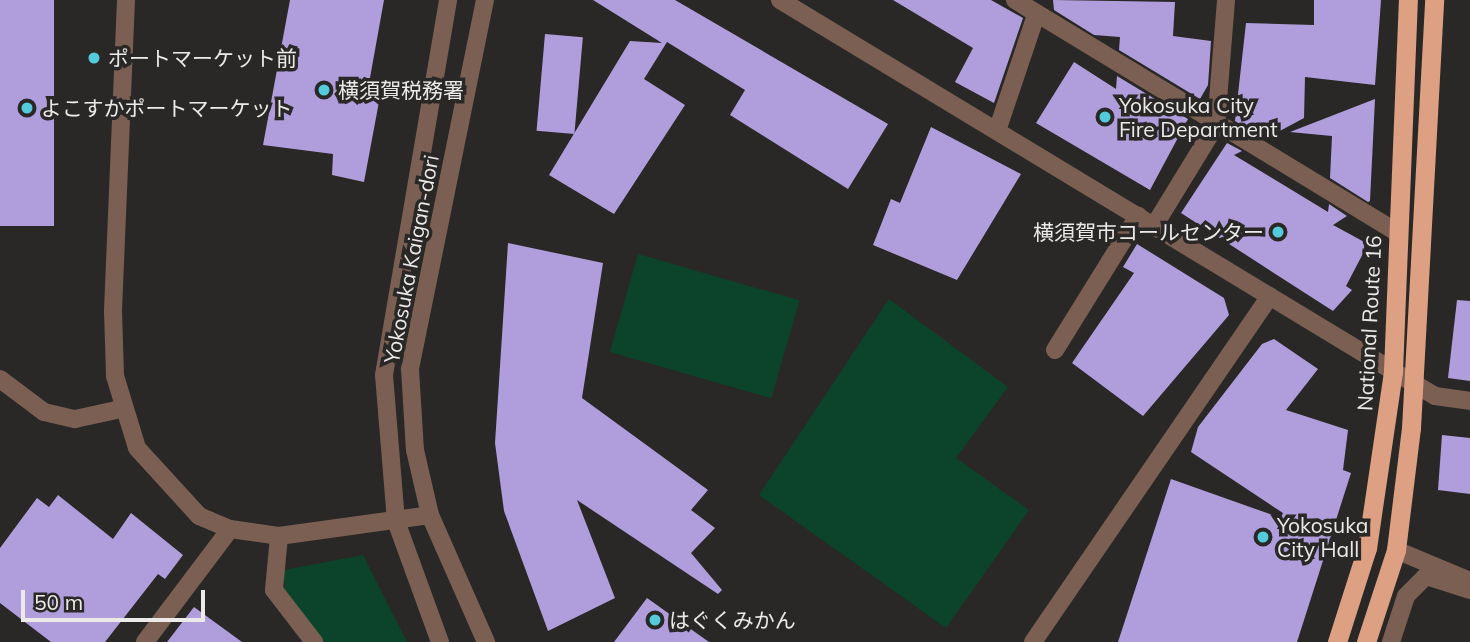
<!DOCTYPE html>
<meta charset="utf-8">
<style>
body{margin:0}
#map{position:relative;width:1470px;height:642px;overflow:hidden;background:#292826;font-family:Mulish,"Noto Sans JP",sans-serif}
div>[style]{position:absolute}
.green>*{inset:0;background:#0c432b;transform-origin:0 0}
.building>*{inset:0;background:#b09edc;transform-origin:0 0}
.pedestrian>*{height:18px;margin:-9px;padding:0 9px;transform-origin:9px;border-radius:9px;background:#7a5f52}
.minor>*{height:18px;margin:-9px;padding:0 9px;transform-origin:9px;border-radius:9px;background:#7a5f52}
.tertiary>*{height:18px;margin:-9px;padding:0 9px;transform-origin:9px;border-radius:9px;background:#7a5f52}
.trunk>*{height:19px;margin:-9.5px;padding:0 9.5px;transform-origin:9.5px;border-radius:9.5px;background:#dda082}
.dots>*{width:19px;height:19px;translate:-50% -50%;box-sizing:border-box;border:4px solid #292826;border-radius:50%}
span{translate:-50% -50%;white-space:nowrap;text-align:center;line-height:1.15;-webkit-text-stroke:7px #292826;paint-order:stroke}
.poi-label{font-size:21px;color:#ebeae8}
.left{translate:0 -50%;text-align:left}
.right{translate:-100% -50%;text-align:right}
.street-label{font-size:21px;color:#ebeae8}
.scale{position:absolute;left:21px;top:590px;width:184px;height:32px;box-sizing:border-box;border:4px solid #ebeae8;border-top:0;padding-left:9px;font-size:21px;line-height:24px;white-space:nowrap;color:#ebeae8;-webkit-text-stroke:5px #292826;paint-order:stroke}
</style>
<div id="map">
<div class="green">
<div style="left:638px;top:254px;width:168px;height:102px;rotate:16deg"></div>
<div style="clip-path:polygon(889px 299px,1008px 387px,956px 458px,1029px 510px,946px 628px,759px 495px)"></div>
<div style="clip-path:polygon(363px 555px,407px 642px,324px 642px,300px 622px,285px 596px,284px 570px)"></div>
</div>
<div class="building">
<div style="left:0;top:0;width:54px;height:226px"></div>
<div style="clip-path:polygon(290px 0,384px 0,368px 89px,381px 91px,364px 182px,332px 175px,333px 154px,263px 145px)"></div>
<div style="clip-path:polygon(593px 0,675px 0,888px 124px,848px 189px,730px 115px,745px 90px,667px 42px,644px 79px,685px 105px,614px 214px,549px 175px,630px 41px,662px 43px)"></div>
<div style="clip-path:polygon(893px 0,991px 0,1023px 18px,994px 103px,955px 82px,973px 48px)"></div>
<div style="clip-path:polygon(1053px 0,1175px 2px,1173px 36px,1211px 41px,1208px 85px,1200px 99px,1119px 50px,1120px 37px,1094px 35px,1054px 10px)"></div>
<div style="clip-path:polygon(1314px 0,1381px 0,1375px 85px,1305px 77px,1304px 118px,1265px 139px,1235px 121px,1246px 23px,1314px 25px)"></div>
<div style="left:545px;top:34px;width:38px;height:97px;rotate:5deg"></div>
<div style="clip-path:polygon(1074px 62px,1116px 89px,1117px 76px,1188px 119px,1150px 190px,1036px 123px)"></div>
<div style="clip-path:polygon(1375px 99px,1370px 201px,1368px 202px,1330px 178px,1332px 136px,1290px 132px)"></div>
<div style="clip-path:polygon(931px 127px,1021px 174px,957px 280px,873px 245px,891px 199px,900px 203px)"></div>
<div style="clip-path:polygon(1227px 143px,1242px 151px,1234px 155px,1328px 212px,1329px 204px,1347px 216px,1333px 225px,1368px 244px,1346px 286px,1352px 290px,1333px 311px,1181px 213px)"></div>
<div style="clip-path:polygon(508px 243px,603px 263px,582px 398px,708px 490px,691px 510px,715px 528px,691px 553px,722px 590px,718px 594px,577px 500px,615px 598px,548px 631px,504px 511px,495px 443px)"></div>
<div style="clip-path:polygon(1137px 244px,1224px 298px,1229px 315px,1143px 416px,1072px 363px,1134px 273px,1123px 267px)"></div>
<div style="clip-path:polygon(1457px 300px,1470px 301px,1470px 381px,1448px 378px)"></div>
<div style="clip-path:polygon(1274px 339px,1318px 369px,1286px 410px,1348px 430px,1343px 470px,1351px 473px,1297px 642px,1118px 642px,1171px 479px,1281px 518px,1283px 513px,1191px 452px,1198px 427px,1262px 344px)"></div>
<div style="clip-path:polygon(1442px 435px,1470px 438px,1470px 494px,1438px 490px)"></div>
<div style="clip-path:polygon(58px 495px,113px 539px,131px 513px,183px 555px,165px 579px,158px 574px,105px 642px,51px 642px,0 603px,0 548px,37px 498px,49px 507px)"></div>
<div style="clip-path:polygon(647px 598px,709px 642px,614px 642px)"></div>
<div style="clip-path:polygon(194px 607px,242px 642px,167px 642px)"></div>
</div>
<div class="pedestrian">
<div style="left:1391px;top:642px;width:48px;rotate:-71.9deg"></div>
<div style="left:1406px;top:596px;width:28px;rotate:-45deg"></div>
<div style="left:1426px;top:576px;width:46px;rotate:17.7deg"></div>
</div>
<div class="minor">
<div style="left:1015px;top:0;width:446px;rotate:31.3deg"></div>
<div style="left:997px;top:131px;width:122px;rotate:-71.4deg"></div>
<div style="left:1154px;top:226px;width:119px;rotate:-58.5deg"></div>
<div style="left:1216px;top:125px;width:125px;rotate:-85.4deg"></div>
<div style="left:1055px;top:350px;width:158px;rotate:-58.2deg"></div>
<div style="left:1393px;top:371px;width:49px;rotate:30.8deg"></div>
<div style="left:1435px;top:396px;width:35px;rotate:8deg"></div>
<div style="left:0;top:379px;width:55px;rotate:36.9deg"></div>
<div style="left:44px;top:412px;width:32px;rotate:13deg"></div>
<div style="left:75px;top:419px;width:47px;rotate:-12.3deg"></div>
<div style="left:279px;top:536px;width:54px;rotate:95.3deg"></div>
<div style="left:274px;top:590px;width:66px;rotate:52.4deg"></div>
<div style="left:1396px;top:550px;width:80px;rotate:22.7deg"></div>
<div style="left:145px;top:642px;width:141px;rotate:-53deg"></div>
<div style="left:1033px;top:642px;width:419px;rotate:-55.6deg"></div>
</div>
<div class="tertiary">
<div style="left:126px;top:0;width:311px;rotate:92.4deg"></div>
<div style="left:113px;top:311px;width:65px;rotate:88.2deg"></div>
<div style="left:115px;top:376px;width:75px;rotate:73deg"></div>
<div style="left:137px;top:448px;width:92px;rotate:47.6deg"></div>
<div style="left:199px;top:516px;width:34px;rotate:23deg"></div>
<div style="left:230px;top:529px;width:49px;rotate:8.1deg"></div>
<div style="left:279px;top:536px;width:152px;rotate:-7.9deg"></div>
<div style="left:485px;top:0;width:377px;rotate:101.5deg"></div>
<div style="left:410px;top:369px;width:81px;rotate:86.5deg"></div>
<div style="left:415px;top:450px;width:67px;rotate:77deg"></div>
<div style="left:430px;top:515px;width:139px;rotate:66.2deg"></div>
<div style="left:780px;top:0;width:717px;rotate:31.18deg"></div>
<div style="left:440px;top:642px;width:129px;rotate:-110deg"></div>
<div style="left:396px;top:521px;width:146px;rotate:-94.7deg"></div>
<div style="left:384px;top:375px;width:380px;rotate:-80.3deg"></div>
</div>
<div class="trunk">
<div style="left:1337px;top:642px;width:99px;rotate:-72.3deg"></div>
<div style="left:1367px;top:548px;width:179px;rotate:-81.6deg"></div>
<div style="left:1393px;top:371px;width:371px;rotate:-87.7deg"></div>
<div style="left:1366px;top:642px;width:97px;rotate:-71.9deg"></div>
<div style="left:1396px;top:550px;width:123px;rotate:-83deg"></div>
<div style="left:1411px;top:428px;width:429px;rotate:-86.9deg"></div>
</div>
<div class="dots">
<div style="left:94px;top:58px;background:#53cbdb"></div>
<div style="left:324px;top:90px;background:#53cbdb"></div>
<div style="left:27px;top:108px;background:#53cbdb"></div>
<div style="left:1105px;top:117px;background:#53cbdb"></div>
<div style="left:1278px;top:232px;background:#53cbdb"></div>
<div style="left:1263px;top:537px;background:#53cbdb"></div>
<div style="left:655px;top:620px;background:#53cbdb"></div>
</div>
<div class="poi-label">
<span class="left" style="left:108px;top:58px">ポートマーケット前</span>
<span class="left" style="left:338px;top:90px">横須賀税務署</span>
<span class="left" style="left:1119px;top:117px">Yokosuka City<br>Fire Department</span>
<span class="left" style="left:41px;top:108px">よこすかポートマーケット</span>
<span class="right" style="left:1264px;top:232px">横須賀市コールセンター</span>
<span class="left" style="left:1277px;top:537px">Yokosuka<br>City Hall</span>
<span class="left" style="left:669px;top:620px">はぐくみかん</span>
</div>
<div class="street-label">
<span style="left:411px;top:259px;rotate:-79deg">Yokosuka Kaigan-dori</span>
<span style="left:1369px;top:323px;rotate:-87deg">National Route 16</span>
</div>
<div class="scale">50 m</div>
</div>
